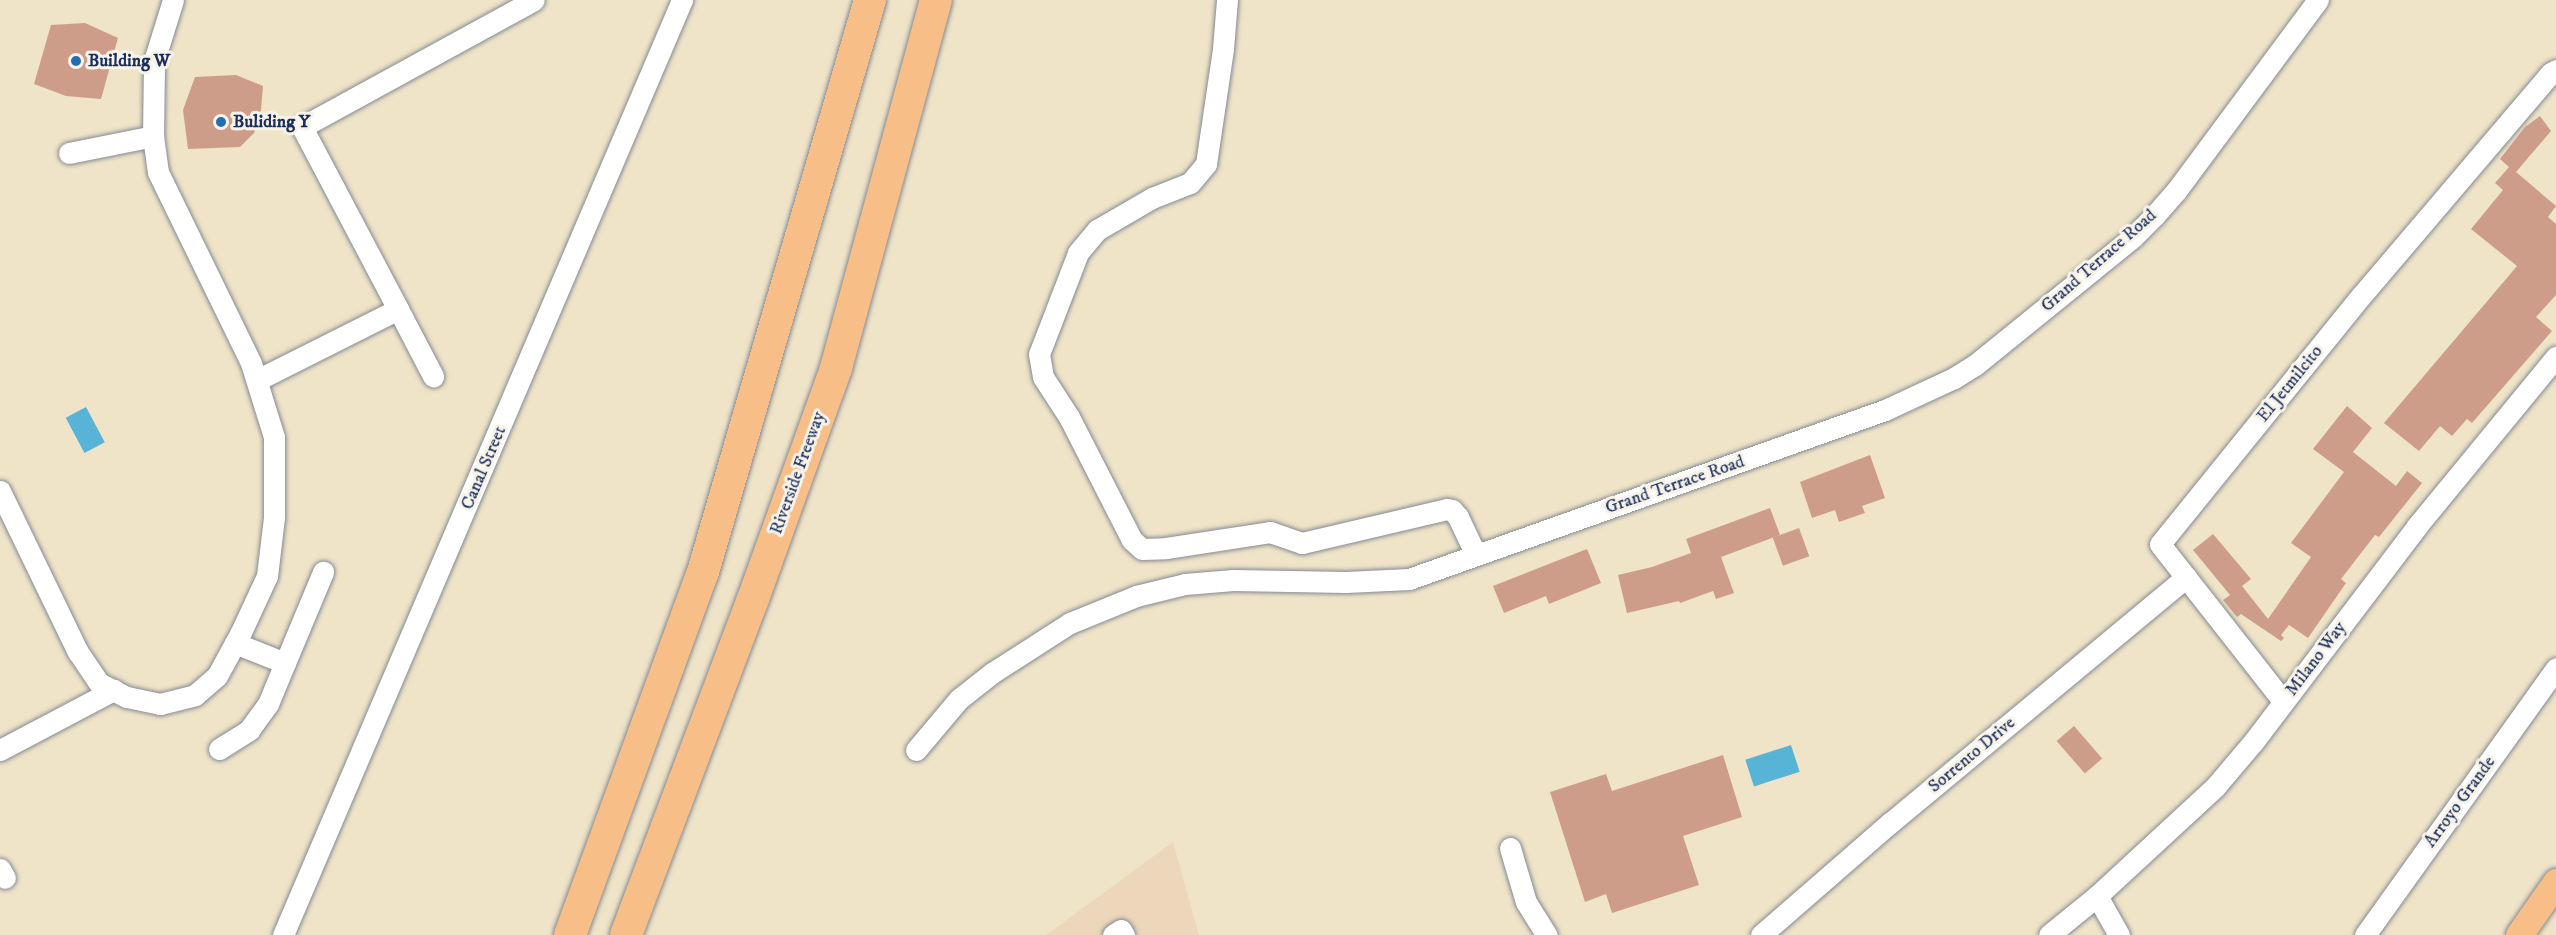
<!DOCTYPE html>
<style>
body{margin:0}
#map{position:relative;width:2556px;height:935px;overflow:hidden;background:#efe4c8;font-family:"IM FELL DW Pica",serif}
div>[style]{position:absolute}
.built>*{inset:0;background:#edd7bb}
.water>*{inset:0;background:#58b4d6;transform-origin:0 0}
.building>*{inset:0;background:#ce9d89;transform-origin:0 0}
.roads{filter:drop-shadow(0 0 2px #858a93) drop-shadow(0 0 2px #858a93)}
.minor>*{height:21px;margin:-10.5px;padding:0 10.5px;transform-origin:10.5px;border-radius:10.5px;background:#fff}
.major>*{height:27px;margin:-13.5px;padding:0 13.5px;transform-origin:13.5px;border-radius:13.5px;background:#f7be88}
.highway>*{height:32px;margin:-16px;padding:0 16px;transform-origin:16px;border-radius:16px;background:#f7be88}
.dots>*{width:16px;height:16px;translate:-50% -50%;box-sizing:border-box;border:3px solid #f7f3e8;border-radius:50%}
span{translate:-50% -50%;white-space:nowrap;text-align:center;line-height:1.15;-webkit-text-stroke:6px #f7f3e8;paint-order:stroke}
.poi-label{font-size:18px;color:#1b2f5e;font-weight:700}
.left{translate:0 -50%;text-align:left}
.street-label{font-size:18px;color:#1b2f5e}
</style>
<div id="map">
<div class="built">
<div style="clip-path:polygon(1173px 842px,1199px 935px,1046px 935px)"></div>
</div>
<div class="water">
<div style="left:86px;top:407px;width:40px;height:23px;rotate:62deg"></div>
<div style="left:1791px;top:745px;width:28px;height:48px;rotate:72deg"></div>
</div>
<div class="building">
<div style="clip-path:polygon(85px 23px,118px 38px,101px 99px,66px 96px,34px 84px,51px 25px)"></div>
<div style="clip-path:polygon(236px 75px,263px 86px,261px 110px,254px 133px,240px 147px,188px 149px,183px 110px,195px 77px)"></div>
<div style="clip-path:polygon(2540px 116px,2551px 131px,2516px 172px,2556px 206px,2548px 217px,2556px 224px,2556px 295px,2536px 317px,2552px 331px,2472px 423px,2467px 419px,2452px 436px,2440px 426px,2419px 451px,2384px 423px,2517px 266px,2471px 229px,2503px 190px,2495px 183px,2509px 167px,2500px 159px,2525px 127px)"></div>
<div style="clip-path:polygon(2347px 406px,2372px 428px,2353px 452px,2396px 486px,2407px 471px,2422px 483px,2379px 537px,2375px 535px,2341px 579px,2346px 583px,2308px 638px,2289px 625px,2281px 635px,2284px 638px,2281px 641px,2241px 614px,2237px 617px,2223px 600px,2230px 595px,2193px 550px,2213px 534px,2251px 579px,2242px 586px,2268px 619px,2311px 557px,2291px 543px,2344px 472px,2313px 449px)"></div>
<div style="clip-path:polygon(1870px 455px,1885px 498px,1862px 506px,1865px 513px,1839px 522px,1835px 510px,1812px 518px,1800px 482px)"></div>
<div style="clip-path:polygon(1770px 508px,1780px 535px,1721px 557px,1734px 593px,1716px 599px,1713px 591px,1680px 603px,1679px 601px,1627px 613px,1618px 575px,1652px 567px,1691px 553px,1686px 539px)"></div>
<div style="left:1799px;top:528px;width:30px;height:28px;rotate:70deg"></div>
<div style="clip-path:polygon(1587px 549px,1601px 583px,1549px 604px,1546px 596px,1504px 613px,1493px 586px)"></div>
<div style="left:2074px;top:726px;width:43px;height:23px;rotate:49deg"></div>
<div style="clip-path:polygon(1723px 755px,1742px 817px,1683px 836px,1699px 885px,1612px 913px,1606px 894px,1585px 902px,1550px 792px,1606px 774px,1612px 791px)"></div>
</div>
<div class="roads">
<div class="minor">
<div style="left:1227px;top:0;width:49px;rotate:94.7deg"></div>
<div style="left:1223px;top:49px;width:116px;rotate:98.4deg"></div>
<div style="left:1206px;top:164px;width:25px;rotate:130deg"></div>
<div style="left:1190px;top:183px;width:41px;rotate:158.5deg"></div>
<div style="left:1152px;top:198px;width:64px;rotate:149.8deg"></div>
<div style="left:1097px;top:230px;width:30px;rotate:130deg"></div>
<div style="left:1078px;top:253px;width:108px;rotate:111.1deg"></div>
<div style="left:1039px;top:354px;width:23px;rotate:80deg"></div>
<div style="left:1043px;top:377px;width:48px;rotate:57deg"></div>
<div style="left:1069px;top:417px;width:138px;rotate:62.9deg"></div>
<div style="left:1132px;top:540px;width:13px;rotate:42deg"></div>
<div style="left:1142px;top:549px;width:24px;rotate:-2deg"></div>
<div style="left:1166px;top:548px;width:105px;rotate:-8.7deg"></div>
<div style="left:1270px;top:532px;width:34px;rotate:19deg"></div>
<div style="left:1302px;top:543px;width:149px;rotate:-13.2deg"></div>
<div style="left:1447px;top:509px;width:5px;rotate:11deg"></div>
<div style="left:1452px;top:510px;width:9px;rotate:49deg"></div>
<div style="left:1458px;top:517px;width:42px;rotate:64.7deg"></div>
<div style="left:69px;top:153px;width:86px;rotate:-11.4deg"></div>
<div style="left:398px;top:309px;width:206px;rotate:-117.8deg"></div>
<div style="left:302px;top:127px;width:264px;rotate:-28.7deg"></div>
<div style="left:257px;top:380px;width:158px;rotate:-26.7deg"></div>
<div style="left:398px;top:309px;width:76px;rotate:62.4deg"></div>
<div style="left:0;top:491px;width:179px;rotate:64.2deg"></div>
<div style="left:78px;top:652px;width:37px;rotate:56deg"></div>
<div style="left:99px;top:683px;width:31px;rotate:27deg"></div>
<div style="left:127px;top:697px;width:34px;rotate:12deg"></div>
<div style="left:160px;top:704px;width:36px;rotate:-14deg"></div>
<div style="left:195px;top:695px;width:29px;rotate:-41deg"></div>
<div style="left:217px;top:676px;width:50px;rotate:-61.4deg"></div>
<div style="left:241px;top:632px;width:62px;rotate:-65.1deg"></div>
<div style="left:267px;top:576px;width:59px;rotate:-83.2deg"></div>
<div style="left:274px;top:517px;width:80px;rotate:-90deg"></div>
<div style="left:274px;top:437px;width:77px;rotate:-107.3deg"></div>
<div style="left:251px;top:363px;width:212px;rotate:-116deg"></div>
<div style="left:158px;top:172px;width:36px;rotate:-98deg"></div>
<div style="left:153px;top:136px;width:75px;rotate:-89.2deg"></div>
<div style="left:154px;top:61px;width:64px;rotate:-72.7deg"></div>
<div style="left:285px;top:663px;width:99px;rotate:-67.3deg"></div>
<div style="left:2283px;top:701px;width:199px;rotate:-128.1deg"></div>
<div style="left:2160px;top:544px;width:319px;rotate:-51deg"></div>
<div style="left:2361px;top:296px;width:293px;rotate:-49.6deg"></div>
<div style="left:2551px;top:73px;width:6px;rotate:-31deg"></div>
<div style="left:219px;top:749px;width:36px;rotate:-32deg"></div>
<div style="left:249px;top:730px;width:32px;rotate:-54deg"></div>
<div style="left:268px;top:704px;width:44px;rotate:-67.5deg"></div>
<div style="left:285px;top:663px;width:54px;rotate:-158.2deg"></div>
<div style="left:0;top:750px;width:129px;rotate:-27.8deg"></div>
<div style="left:916px;top:750px;width:67px;rotate:-49.9deg"></div>
<div style="left:959px;top:699px;width:42px;rotate:-38.2deg"></div>
<div style="left:992px;top:673px;width:93px;rotate:-32.7deg"></div>
<div style="left:1070px;top:623px;width:71px;rotate:-22.2deg"></div>
<div style="left:1136px;top:596px;width:50px;rotate:-13.8deg"></div>
<div style="left:1185px;top:584px;width:48px;rotate:-4.8deg"></div>
<div style="left:1233px;top:580px;width:113px;rotate:1deg"></div>
<div style="left:1346px;top:582px;width:63px;rotate:-2.7deg"></div>
<div style="left:1409px;top:579px;width:505px;rotate:-19.55deg"></div>
<div style="left:1885px;top:410px;width:76px;rotate:-24.9deg"></div>
<div style="left:1954px;top:378px;width:25px;rotate:-32deg"></div>
<div style="left:1975px;top:365px;width:203px;rotate:-39deg"></div>
<div style="left:2133px;top:237px;width:31px;rotate:-45deg"></div>
<div style="left:2155px;top:215px;width:32px;rotate:-49deg"></div>
<div style="left:2176px;top:191px;width:238px;rotate:-53.4deg"></div>
<div style="left:1510px;top:848px;width:56px;rotate:73.5deg"></div>
<div style="left:1526px;top:902px;width:39px;rotate:58deg"></div>
<div style="left:0;top:869px;width:10px;rotate:61deg"></div>
<div style="left:2097px;top:896px;width:45px;rotate:60.6deg"></div>
<div style="left:283px;top:935px;width:1017px;rotate:-66.89deg"></div>
<div style="left:1113px;top:935px;width:9px;rotate:-32deg"></div>
<div style="left:1121px;top:930px;width:6px;rotate:59deg"></div>
<div style="left:1761px;top:935px;width:171px;rotate:-41deg"></div>
<div style="left:1890px;top:823px;width:385px;rotate:-39.7deg"></div>
<div style="left:2049px;top:935px;width:62px;rotate:-39.1deg"></div>
<div style="left:2097px;top:896px;width:161px;rotate:-42.7deg"></div>
<div style="left:2215px;top:787px;width:60px;rotate:-49.7deg"></div>
<div style="left:2254px;top:741px;width:270px;rotate:-52.8deg"></div>
<div style="left:2417px;top:526px;width:219px;rotate:-50.6deg"></div>
<div style="left:2365px;top:935px;width:328px;rotate:-54.4deg"></div>
</div>
<div class="major">
<div style="left:2519px;top:935px;width:65px;rotate:-55.1deg"></div>
</div>
<div class="highway">
<div style="left:570px;top:935px;width:387px;rotate:-69.9deg"></div>
<div style="left:703px;top:572px;width:596px;rotate:-73.72deg"></div>
<div style="left:626px;top:935px;width:359px;rotate:-69.3deg"></div>
<div style="left:753px;top:599px;width:245px;rotate:-70.2deg"></div>
<div style="left:836px;top:368px;width:381px;rotate:-74.8deg"></div>
</div>
</div>
<div class="dots">
<div style="left:76px;top:61px;background:#1f6fb2"></div>
<div style="left:221px;top:122px;background:#1f6fb2"></div>
</div>
<div class="poi-label">
<span class="left" style="left:88px;top:61px">Building W</span>
<span class="left" style="left:233px;top:122px">Buliding Y</span>
</div>
<div class="street-label">
<span style="left:2099px;top:261px;rotate:-41deg">Grand Terrace Road</span>
<span style="left:2290px;top:384px;rotate:-51deg">El Jetmilcito</span>
<span style="left:484px;top:468px;rotate:-67deg">Canal Street</span>
<span style="left:798px;top:473px;rotate:-70deg">Riverside Freeway</span>
<span style="left:1675px;top:485px;rotate:-19deg">Grand Terrace Road</span>
<span style="left:2316px;top:659px;rotate:-53deg">Milano Way</span>
<span style="left:1972px;top:755px;rotate:-40deg">Sorrento Drive</span>
<span style="left:2460px;top:802px;rotate:-54deg">Arroyo Grande</span>
</div>
</div>
